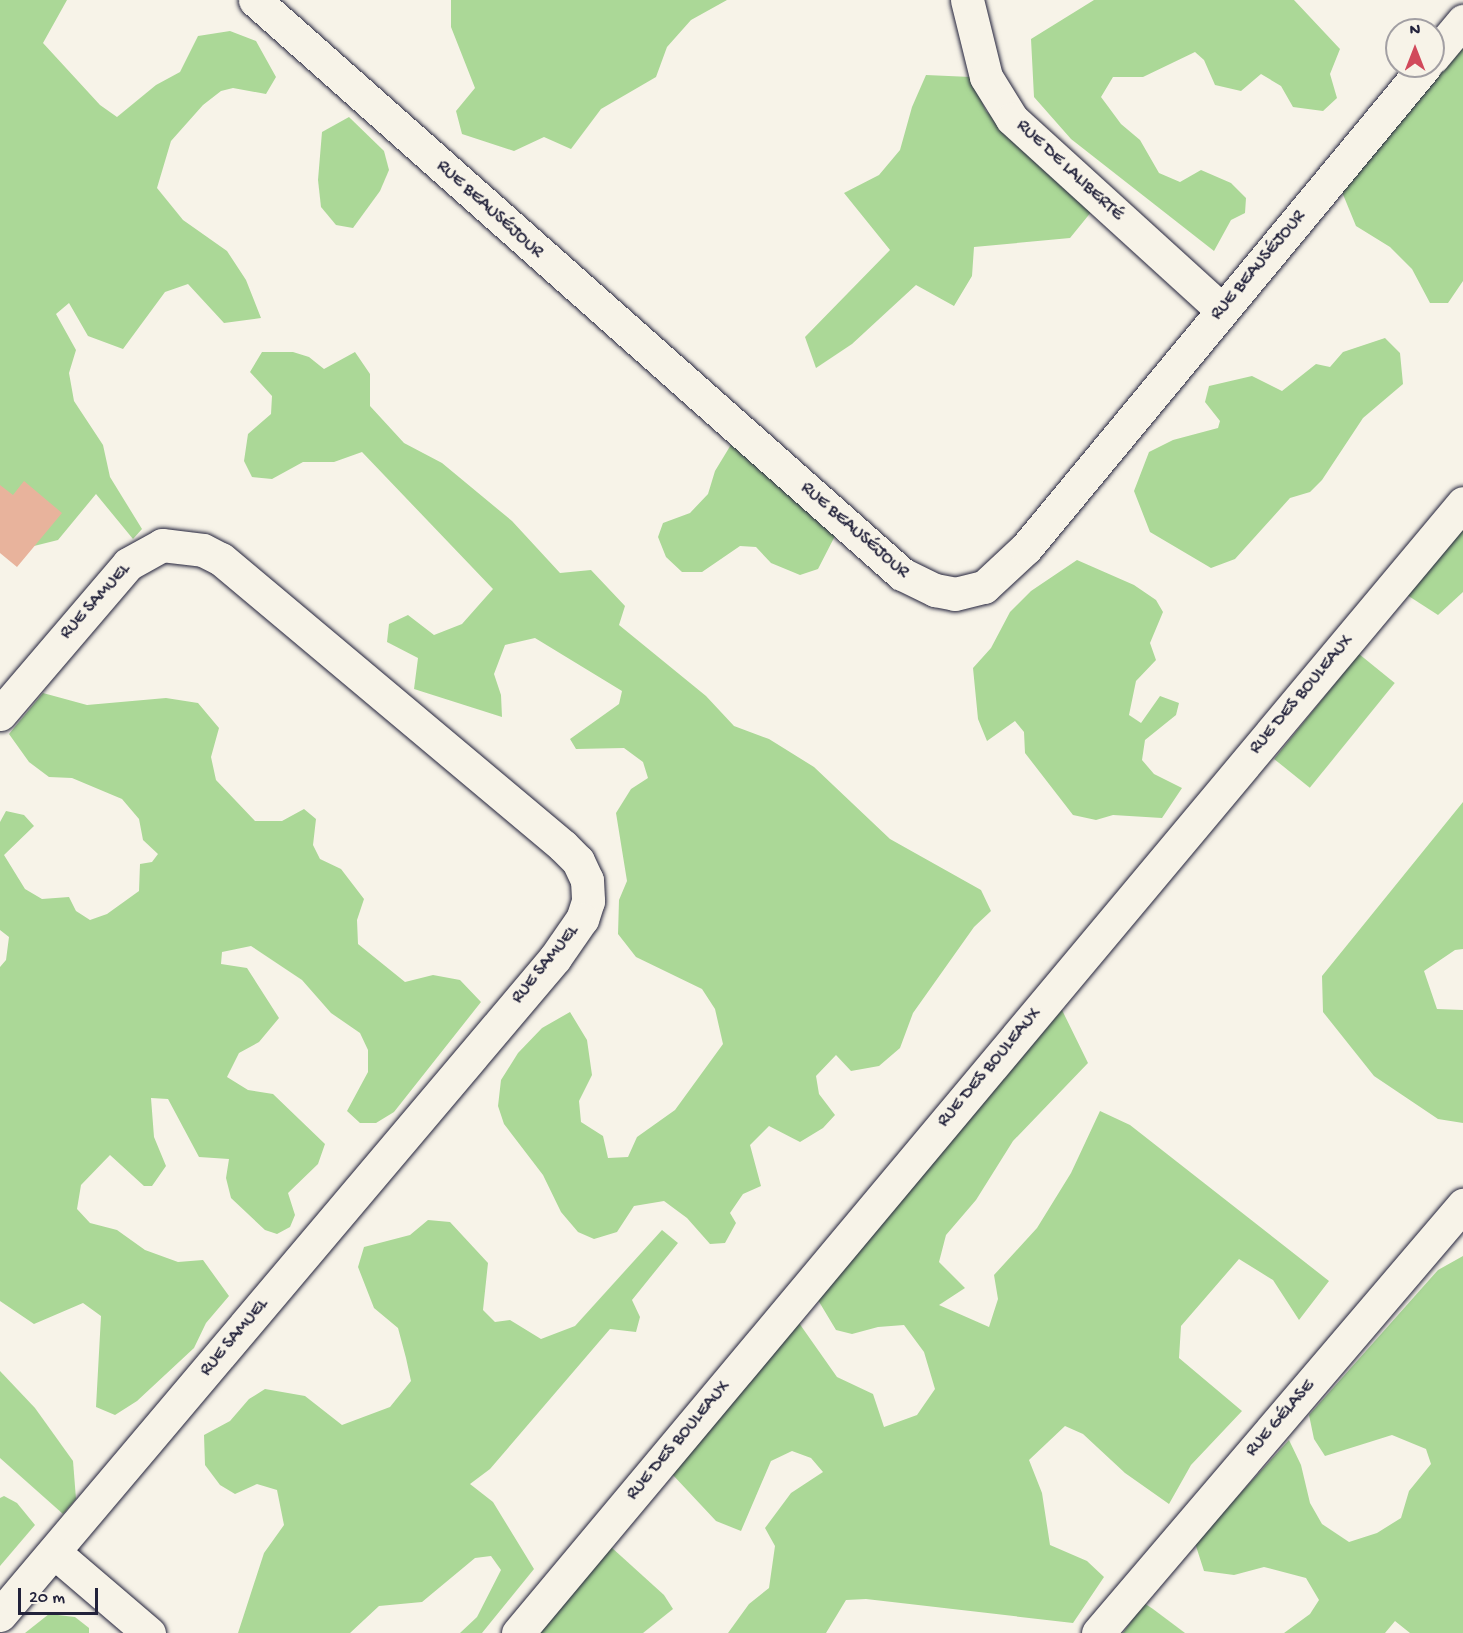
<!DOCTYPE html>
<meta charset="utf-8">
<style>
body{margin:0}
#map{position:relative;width:1463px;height:1633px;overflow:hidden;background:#f7f3e8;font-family:"Gochi Hand",sans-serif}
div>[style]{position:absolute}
.green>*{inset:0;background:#abd897;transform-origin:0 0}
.building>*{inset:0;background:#e8b39c}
.roads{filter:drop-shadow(0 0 2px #22223b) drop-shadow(0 0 2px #22223b)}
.minor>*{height:33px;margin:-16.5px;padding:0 16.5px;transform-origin:16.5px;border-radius:16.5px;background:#f7f3e8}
span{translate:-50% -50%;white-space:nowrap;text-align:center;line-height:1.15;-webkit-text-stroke:4.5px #f7f3e8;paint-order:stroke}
.street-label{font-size:18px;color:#22223b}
.north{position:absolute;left:1385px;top:18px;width:60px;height:60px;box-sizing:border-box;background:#f7f3e8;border:2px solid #a29fa3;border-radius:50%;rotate:0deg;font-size:16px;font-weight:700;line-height:24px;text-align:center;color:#22223b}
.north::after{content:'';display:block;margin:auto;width:21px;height:27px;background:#d1495b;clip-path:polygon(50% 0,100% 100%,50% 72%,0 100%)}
.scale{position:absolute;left:18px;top:1588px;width:80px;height:27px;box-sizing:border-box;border:3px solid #22223b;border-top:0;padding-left:8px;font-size:18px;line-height:21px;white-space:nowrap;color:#22223b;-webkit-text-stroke:4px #f7f3e8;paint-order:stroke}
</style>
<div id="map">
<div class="green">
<div style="clip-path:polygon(0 0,67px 0,43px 43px,100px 105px,117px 117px,156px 85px,180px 72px,198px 36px,230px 31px,256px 41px,276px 77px,266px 94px,233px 88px,221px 91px,203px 105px,171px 141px,157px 188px,183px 220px,227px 251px,246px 280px,261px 318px,224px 323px,188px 284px,165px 292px,123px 349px,88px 336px,69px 303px,56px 314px,76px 350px,69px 373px,74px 401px,103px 445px,110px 477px,142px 529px,133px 539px,96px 494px,58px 540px,26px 548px,0 506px)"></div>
<div style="clip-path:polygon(451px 0,727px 0,691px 20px,667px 47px,656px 77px,601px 109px,571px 149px,544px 137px,514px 151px,462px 134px,456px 111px,475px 88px,451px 27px)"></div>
<div style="clip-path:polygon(1094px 0,1294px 0,1340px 49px,1330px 74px,1337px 98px,1323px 111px,1293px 107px,1281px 86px,1261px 74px,1241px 91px,1215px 85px,1204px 60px,1195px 52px,1143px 77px,1113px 77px,1101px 97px,1121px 124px,1140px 140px,1159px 173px,1180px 182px,1201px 170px,1231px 183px,1246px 198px,1245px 213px,1231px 220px,1214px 251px,1071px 139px,1034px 97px,1031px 39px)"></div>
<div style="clip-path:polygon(1463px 47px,1463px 281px,1448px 303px,1430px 303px,1412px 269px,1390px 247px,1356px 226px,1342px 192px)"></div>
<div style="clip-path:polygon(926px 75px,971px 77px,986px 111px,1092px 211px,1070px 238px,974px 247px,972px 276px,954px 306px,916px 285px,852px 344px,816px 368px,805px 337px,890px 250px,844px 193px,879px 175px,900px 150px,912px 107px)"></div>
<div style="clip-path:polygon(349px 117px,384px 151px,389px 170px,380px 191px,353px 228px,336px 225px,321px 207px,318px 180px,322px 132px)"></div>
<div style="clip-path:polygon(1385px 338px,1400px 353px,1403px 384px,1363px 418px,1322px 480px,1310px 492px,1290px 498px,1235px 559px,1211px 568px,1150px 532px,1134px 491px,1149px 452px,1173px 440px,1218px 428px,1220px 421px,1205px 402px,1209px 386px,1252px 376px,1282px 391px,1316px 364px,1330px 367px,1343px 352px)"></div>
<div style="clip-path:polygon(262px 352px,293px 352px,309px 357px,324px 369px,355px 352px,370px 374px,370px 406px,404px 443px,442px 463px,512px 521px,560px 573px,591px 570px,625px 606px,619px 625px,706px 696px,734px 726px,769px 739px,814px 767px,890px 839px,981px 890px,991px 911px,974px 927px,913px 1013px,900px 1048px,879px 1066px,851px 1071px,836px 1055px,816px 1076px,819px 1094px,835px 1115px,823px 1128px,800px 1142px,769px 1126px,750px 1145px,761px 1186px,743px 1194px,730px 1213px,736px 1223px,725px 1243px,710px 1244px,687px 1218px,664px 1201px,634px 1206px,617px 1232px,594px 1239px,578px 1232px,561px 1212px,543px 1175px,504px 1124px,498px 1106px,501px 1080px,518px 1053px,542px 1028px,570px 1012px,587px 1040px,592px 1075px,579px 1101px,581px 1122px,603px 1136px,608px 1158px,628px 1157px,637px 1137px,675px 1110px,723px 1044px,715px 1009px,702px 989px,636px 957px,618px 934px,619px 900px,627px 881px,616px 813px,631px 789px,648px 778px,643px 762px,624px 748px,576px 749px,570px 739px,619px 704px,622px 691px,535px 638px,505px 645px,494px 674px,501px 695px,502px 717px,414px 689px,418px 658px,387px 642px,389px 624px,408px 615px,434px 635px,462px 624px,493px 589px,362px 452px,334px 462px,303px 462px,272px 479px,252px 477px,244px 461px,248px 434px,271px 414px,272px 396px,250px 372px)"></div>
<div style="clip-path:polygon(732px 443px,836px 534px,818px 569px,800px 575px,771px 563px,756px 547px,740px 546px,702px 572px,682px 572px,666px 557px,658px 537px,663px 523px,690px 513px,708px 494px,715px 471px)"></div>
<div style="clip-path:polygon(1463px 529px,1463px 592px,1438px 615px,1407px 595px)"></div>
<div style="clip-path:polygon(1077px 560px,1134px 585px,1156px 600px,1163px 612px,1150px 643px,1156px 660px,1136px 681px,1129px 715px,1141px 723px,1160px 696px,1179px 703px,1176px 715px,1145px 740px,1142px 760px,1154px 774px,1182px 788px,1162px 818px,1113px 815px,1096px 820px,1073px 815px,1025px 753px,1024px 732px,1015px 721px,987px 741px,978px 719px,973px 668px,991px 648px,1010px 612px,1031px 591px)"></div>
<div style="left:1359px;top:654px;width:46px;height:135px;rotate:39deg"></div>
<div style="clip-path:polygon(43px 693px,87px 705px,166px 698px,198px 703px,219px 728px,211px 757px,216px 780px,255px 821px,282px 821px,304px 809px,316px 819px,313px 845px,320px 859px,341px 869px,364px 899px,357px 920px,358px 944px,405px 982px,433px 975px,460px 980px,481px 1002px,394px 1112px,376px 1123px,360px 1123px,347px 1111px,368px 1072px,368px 1050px,360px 1033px,331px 1013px,302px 980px,251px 946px,222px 952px,221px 964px,247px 968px,279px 1018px,259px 1042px,239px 1053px,227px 1077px,248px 1090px,273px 1094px,325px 1144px,318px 1164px,288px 1193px,295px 1215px,290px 1227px,277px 1234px,265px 1230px,231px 1198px,226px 1178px,229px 1159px,199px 1157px,168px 1099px,151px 1098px,154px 1137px,166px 1166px,152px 1186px,144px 1186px,110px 1155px,81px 1185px,77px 1209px,90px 1223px,117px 1230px,145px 1250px,178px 1262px,203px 1260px,229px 1296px,206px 1323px,194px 1348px,137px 1401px,115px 1415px,96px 1407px,101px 1316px,83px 1303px,34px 1324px,0 1301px,0 967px,6px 960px,9px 937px,0 930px,0 822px,6px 811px,24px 815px,34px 826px,4px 855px,25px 889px,42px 899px,69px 897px,76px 911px,90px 920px,107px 914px,139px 891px,140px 864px,152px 862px,158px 854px,143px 840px,139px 819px,122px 799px,72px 778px,49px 777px,29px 762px,9px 734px)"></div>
<div style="clip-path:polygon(1463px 802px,1463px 949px,1455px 950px,1424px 971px,1437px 1009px,1463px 1010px,1463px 1123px,1438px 1119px,1374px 1076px,1323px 1012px,1322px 976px)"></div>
<div style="clip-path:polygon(1062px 1010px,1088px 1063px,1013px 1141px,976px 1200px,946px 1235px,939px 1262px,965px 1288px,939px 1305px,989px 1327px,998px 1299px,994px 1275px,1037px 1228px,1071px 1173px,1100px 1111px,1130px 1125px,1329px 1281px,1299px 1320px,1273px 1280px,1239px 1259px,1181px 1326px,1179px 1358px,1242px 1411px,1191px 1465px,1169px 1504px,1125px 1473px,1083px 1434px,1065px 1426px,1029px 1460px,1042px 1493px,1050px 1545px,1087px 1561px,1104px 1577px,1073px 1623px,866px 1599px,846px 1600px,826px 1633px,728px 1633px,749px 1604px,769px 1588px,775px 1546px,765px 1528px,791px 1493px,823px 1472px,811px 1458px,792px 1451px,771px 1461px,741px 1531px,716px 1521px,672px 1474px,799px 1323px,837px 1377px,873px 1394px,884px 1427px,917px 1415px,935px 1389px,924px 1352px,904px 1325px,878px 1327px,852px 1334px,836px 1330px,818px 1300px)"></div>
<div style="clip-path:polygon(428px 1220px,450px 1222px,488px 1263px,483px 1310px,495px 1322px,510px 1320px,541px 1339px,575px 1326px,662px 1230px,678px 1243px,632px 1300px,640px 1317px,636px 1332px,610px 1329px,490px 1469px,470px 1484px,493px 1502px,534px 1569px,482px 1633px,460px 1633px,477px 1617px,501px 1570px,491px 1556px,475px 1558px,422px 1602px,379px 1606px,350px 1633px,238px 1633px,264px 1553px,284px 1525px,277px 1490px,257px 1484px,235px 1494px,220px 1485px,205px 1465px,204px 1435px,230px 1421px,249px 1399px,265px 1389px,305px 1396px,342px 1425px,390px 1407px,411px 1381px,406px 1358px,398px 1328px,374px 1308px,358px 1267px,364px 1247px,410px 1235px)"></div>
<div style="clip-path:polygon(1463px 1256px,1463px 1633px,1410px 1633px,1395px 1621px,1385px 1633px,1284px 1633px,1310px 1614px,1319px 1600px,1306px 1578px,1264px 1567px,1234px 1575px,1204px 1571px,1195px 1543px,1289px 1440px,1301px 1465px,1310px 1503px,1322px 1524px,1349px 1542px,1377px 1533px,1401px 1518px,1409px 1491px,1431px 1464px,1426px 1449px,1392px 1435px,1325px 1456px,1314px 1439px,1309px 1415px,1438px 1270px)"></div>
<div style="clip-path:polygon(0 1371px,35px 1408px,73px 1461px,76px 1499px,63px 1514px,0 1458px)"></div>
<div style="clip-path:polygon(4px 1496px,17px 1503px,35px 1525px,0 1566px,0 1498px)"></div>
<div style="clip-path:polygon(611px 1547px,664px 1595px,673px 1609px,643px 1633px,539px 1633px)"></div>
<div style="clip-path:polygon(1144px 1603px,1153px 1609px,1185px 1633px,1123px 1633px)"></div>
<div style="clip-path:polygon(49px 1614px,75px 1617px,89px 1628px,89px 1633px,25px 1633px)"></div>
</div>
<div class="building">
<div style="clip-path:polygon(24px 481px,62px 513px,17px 567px,0 553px,0 485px,13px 495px)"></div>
</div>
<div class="roads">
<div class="minor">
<div style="left:255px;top:0;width:865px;rotate:41.58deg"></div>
<div style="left:902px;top:574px;width:37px;rotate:26deg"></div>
<div style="left:935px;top:590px;width:20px;rotate:11deg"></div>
<div style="left:955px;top:594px;width:30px;rotate:-14deg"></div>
<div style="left:984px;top:587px;width:57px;rotate:-42.9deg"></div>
<div style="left:1026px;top:548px;width:626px;rotate:-50.38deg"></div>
<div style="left:967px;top:0;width:79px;rotate:76.1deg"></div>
<div style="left:986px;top:77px;width:49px;rotate:58.2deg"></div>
<div style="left:1012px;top:119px;width:284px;rotate:42.3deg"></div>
<div style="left:1433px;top:57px;width:47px;rotate:-50.2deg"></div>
<div style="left:0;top:714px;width:197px;rotate:-49.5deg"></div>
<div style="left:128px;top:564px;width:39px;rotate:-29deg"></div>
<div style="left:162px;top:545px;width:41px;rotate:7deg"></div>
<div style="left:203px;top:550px;width:20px;rotate:27deg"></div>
<div style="left:221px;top:559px;width:446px;rotate:40deg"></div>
<div style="left:563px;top:846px;width:21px;rotate:45deg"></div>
<div style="left:578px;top:861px;width:21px;rotate:65deg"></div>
<div style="left:587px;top:880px;width:21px;rotate:87deg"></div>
<div style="left:588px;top:901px;width:19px;rotate:108deg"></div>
<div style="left:582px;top:919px;width:47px;rotate:124.7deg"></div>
<div style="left:555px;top:958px;width:860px;rotate:130.19deg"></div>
<div style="left:54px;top:1552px;width:125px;rotate:40.5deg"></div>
<div style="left:518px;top:1633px;width:1473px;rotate:-50.09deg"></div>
<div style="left:1098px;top:1633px;width:563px;rotate:-49.54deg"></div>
</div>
</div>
<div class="street-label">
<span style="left:1069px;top:171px;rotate:43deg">RUE DE LALIBERTÉ</span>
<span style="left:489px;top:210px;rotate:42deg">RUE BEAUSÉJOUR</span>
<span style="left:1259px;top:266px;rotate:-50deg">RUE BEAUSÉJOUR</span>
<span style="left:854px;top:531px;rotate:41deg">RUE BEAUSÉJOUR</span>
<span style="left:96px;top:602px;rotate:-48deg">RUE SAMUEL</span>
<span style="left:1302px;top:695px;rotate:-50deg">RUE DES BOULEAUX</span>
<span style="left:546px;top:965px;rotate:-51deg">RUE SAMUEL</span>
<span style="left:990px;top:1068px;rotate:-50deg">RUE DES BOULEAUX</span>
<span style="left:235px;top:1338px;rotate:-50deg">RUE SAMUEL</span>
<span style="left:1281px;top:1419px;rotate:-49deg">RUE GÉLASE</span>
<span style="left:679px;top:1441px;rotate:-50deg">RUE DES BOULEAUX</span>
</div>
<div class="north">N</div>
<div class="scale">20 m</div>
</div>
